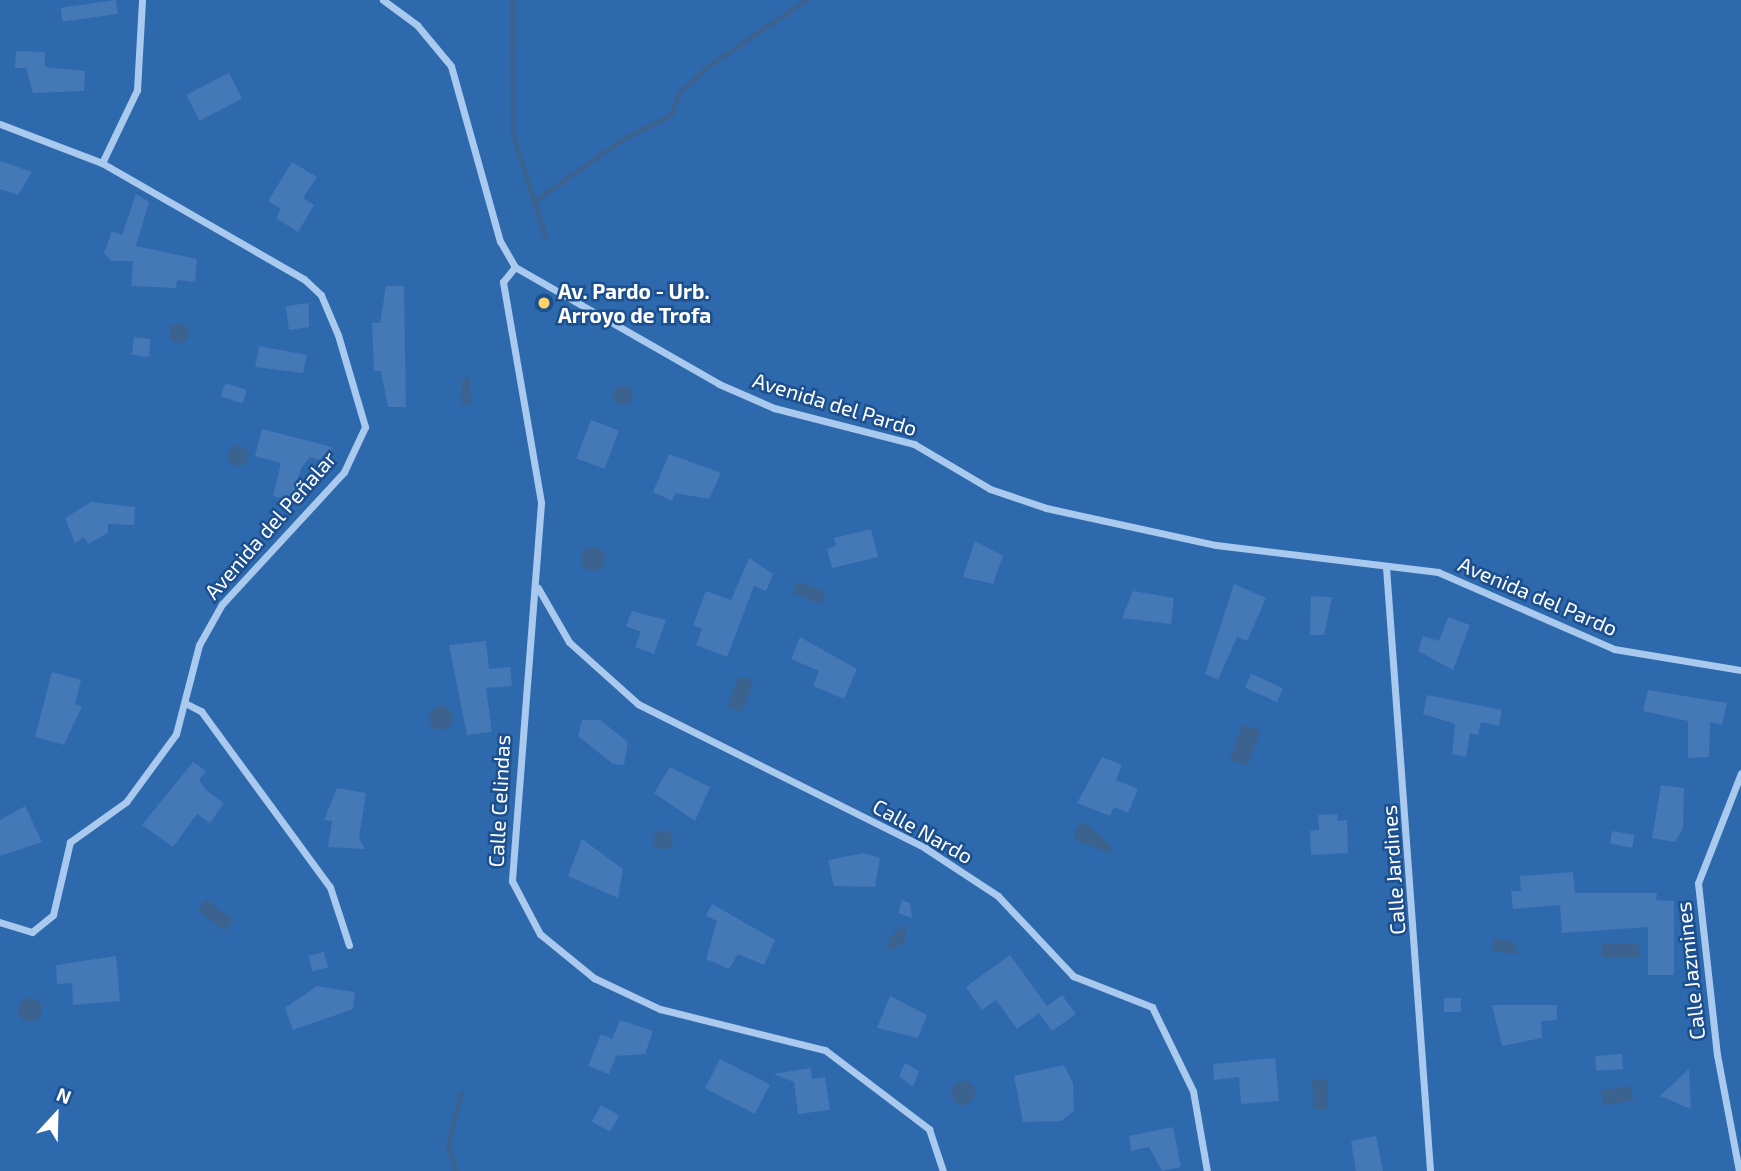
<!DOCTYPE html>
<meta charset="utf-8">
<style>
body{margin:0}
#map{position:relative;width:1741px;height:1171px;overflow:hidden;background:#1b4f8f;font-family:"Exo 2",sans-serif}
div>[style]{position:absolute}
.green>*{inset:0;background:#2e69ad;transform-origin:0 0}
.water>*{inset:0;background:#3c6290;transform-origin:0 0}
.round{border-radius:50%}
.stream>*{height:5px;margin:-2.5px;padding:0 2.5px;transform-origin:2.5px;border-radius:2.5px;background:#3c6290}
.building>*{inset:0;background:#4478b7;transform-origin:0 0}
.street>*{height:7px;margin:-3.5px;padding:0 3.5px;transform-origin:3.5px;border-radius:3.5px;background:#a9c9ee}
.dots>*{width:19px;height:19px;translate:-50% -50%;box-sizing:border-box;border:4px solid #1b4f8f;border-radius:50%}
span{translate:-50% -50%;white-space:nowrap;text-align:center;line-height:1.15;-webkit-text-stroke:5px #1b4f8f;paint-order:stroke}
.poi-label{font-size:21px;color:#fff;font-weight:700}
.left{translate:0 -50%;text-align:left}
.street-label{font-size:21px;color:#fff}
.north{position:absolute;left:21px;top:1080px;width:70px;height:70px;-webkit-text-stroke:5px #1b4f8f;paint-order:stroke;rotate:22deg;font-size:19px;font-weight:700;line-height:28px;text-align:center;color:#fff}
.north::after{content:'';display:block;margin:auto;width:24px;height:32px;background:#fff;clip-path:polygon(50% 0,100% 100%,50% 72%,0 100%)}
</style>
<div id="map">
<div class="green">
<div style="left:0;top:0;width:1741px;height:1171px"></div>
</div>
<div class="water">
<div class="round" style="left:169px;top:323px;width:20px;height:20px"></div>
<div style="clip-path:polygon(469px 376px,472px 405px,461px 404px,462px 380px)"></div>
<div class="round" style="left:613px;top:385px;width:20px;height:20px"></div>
<div class="round" style="left:228px;top:446px;width:20px;height:20px"></div>
<div class="round" style="left:581px;top:547px;width:24px;height:24px"></div>
<div style="left:797px;top:581px;width:31px;height:13px;rotate:21deg"></div>
<div style="clip-path:polygon(747px 677px,753px 684px,742px 712px,727px 706px,738px 678px)"></div>
<div class="round" style="left:429px;top:706px;width:24px;height:24px"></div>
<div style="left:1243px;top:724px;width:19px;height:38px;rotate:21deg"></div>
<div style="clip-path:polygon(1083px 821px,1112px 846px,1110px 853px,1076px 841px,1074px 832px)"></div>
<div class="round" style="left:653px;top:830px;width:20px;height:20px"></div>
<div style="left:206px;top:899px;width:34px;height:14px;rotate:37deg"></div>
<div style="clip-path:polygon(906px 923px,905px 942px,887px 953px,889px 938px)"></div>
<div style="clip-path:polygon(1494px 938px,1514px 942px,1518px 955px,1492px 950px)"></div>
<div style="left:1602px;top:943px;width:37px;height:14px"></div>
<div class="round" style="left:18px;top:998px;width:24px;height:24px"></div>
<div style="clip-path:polygon(1312px 1080px,1328px 1080px,1327px 1109px,1314px 1110px)"></div>
<div class="round" style="left:951px;top:1081px;width:24px;height:24px"></div>
<div style="left:1631px;top:1086px;width:15px;height:30px;rotate:82deg"></div>
</div>
<div class="stream">
<div style="left:512px;top:0;width:135px;rotate:89.6deg"></div>
<div style="left:513px;top:135px;width:106px;rotate:72.4deg"></div>
<div style="left:534px;top:201px;width:108px;rotate:-34.9deg"></div>
<div style="left:623px;top:139px;width:54px;rotate:-26.6deg"></div>
<div style="left:671px;top:115px;width:23px;rotate:-70deg"></div>
<div style="left:679px;top:93px;width:40px;rotate:-43deg"></div>
<div style="left:708px;top:66px;width:118px;rotate:-34deg"></div>
<div style="left:456px;top:1171px;width:28px;rotate:-107deg"></div>
<div style="left:448px;top:1144px;width:53px;rotate:-75.7deg"></div>
</div>
<div class="building">
<div style="left:116px;top:0;width:14px;height:56px;rotate:82deg"></div>
<div style="clip-path:polygon(16px 51px,45px 52px,45px 67px,85px 71px,84px 91px,33px 93px,26px 68px,15px 68px)"></div>
<div style="left:229px;top:73px;width:29px;height:48px;rotate:63deg"></div>
<div style="clip-path:polygon(0 161px,32px 172px,18px 195px,0 189px)"></div>
<div style="clip-path:polygon(292px 162px,317px 177px,303px 198px,314px 205px,298px 232px,276px 218px,281px 209px,268px 201px)"></div>
<div style="clip-path:polygon(136px 194px,149px 202px,136px 246px,197px 259px,195px 282px,177px 280px,176px 288px,131px 286px,133px 261px,111px 261px,104px 253px,112px 231px,122px 235px)"></div>
<div style="clip-path:polygon(386px 286px,404px 286px,406px 407px,388px 407px,381px 371px,374px 371px,372px 323px,380px 323px)"></div>
<div style="clip-path:polygon(309px 303px,309px 327px,289px 330px,286px 306px)"></div>
<div style="left:134px;top:337px;width:17px;height:18px;rotate:7deg"></div>
<div style="clip-path:polygon(259px 346px,307px 355px,303px 373px,255px 367px)"></div>
<div style="left:225px;top:383px;width:23px;height:14px;rotate:18deg"></div>
<div style="left:591px;top:420px;width:30px;height:41px;rotate:21deg"></div>
<div style="clip-path:polygon(262px 429px,332px 447px,328px 462px,310px 457px,301px 468px,292px 501px,273px 496px,281px 463px,255px 456px)"></div>
<div style="clip-path:polygon(669px 454px,721px 473px,709px 499px,675px 493px,672px 501px,653px 492px)"></div>
<div style="clip-path:polygon(91px 502px,135px 507px,134px 525px,108px 524px,108px 533px,88px 544px,84px 537px,75px 543px,65px 518px)"></div>
<div style="clip-path:polygon(871px 529px,878px 557px,832px 568px,827px 549px,836px 546px,834px 538px)"></div>
<div style="clip-path:polygon(975px 541px,1003px 556px,993px 584px,963px 577px)"></div>
<div style="clip-path:polygon(749px 558px,773px 574px,766px 591px,754px 586px,727px 657px,696px 645px,702px 629px,693px 625px,706px 591px,731px 600px)"></div>
<div style="clip-path:polygon(1234px 584px,1266px 598px,1247px 641px,1237px 637px,1218px 680px,1205px 674px)"></div>
<div style="clip-path:polygon(1133px 591px,1174px 598px,1171px 624px,1122px 618px)"></div>
<div style="clip-path:polygon(1311px 596px,1332px 597px,1324px 635px,1310px 635px)"></div>
<div style="clip-path:polygon(632px 611px,666px 620px,654px 654px,635px 647px,641px 632px,626px 626px)"></div>
<div style="clip-path:polygon(1448px 617px,1470px 625px,1453px 670px,1418px 651px,1423px 636px,1439px 641px)"></div>
<div style="clip-path:polygon(800px 637px,857px 669px,844px 699px,813px 686px,819px 671px,791px 659px)"></div>
<div style="clip-path:polygon(486px 641px,489px 669px,510px 667px,512px 686px,486px 688px,492px 732px,467px 735px,449px 645px)"></div>
<div style="clip-path:polygon(52px 672px,81px 680px,75px 704px,82px 706px,64px 745px,35px 737px)"></div>
<div style="left:1251px;top:674px;width:35px;height:15px;rotate:24deg"></div>
<div style="clip-path:polygon(1648px 690px,1727px 703px,1722px 725px,1710px 722px,1709px 757px,1688px 758px,1688px 721px,1643px 711px)"></div>
<div style="clip-path:polygon(1427px 695px,1502px 710px,1499px 726px,1481px 722px,1478px 735px,1470px 733px,1466px 757px,1452px 754px,1455px 724px,1423px 714px)"></div>
<div style="clip-path:polygon(600px 720px,628px 742px,624px 765px,613px 764px,578px 736px,582px 720px)"></div>
<div style="clip-path:polygon(1102px 757px,1122px 765px,1116px 780px,1138px 789px,1128px 813px,1114px 807px,1110px 816px,1077px 803px)"></div>
<div style="clip-path:polygon(193px 762px,206px 771px,199px 780px,206px 790px,224px 803px,210px 823px,197px 814px,173px 847px,142px 825px)"></div>
<div style="clip-path:polygon(670px 767px,710px 787px,695px 821px,654px 793px)"></div>
<div style="clip-path:polygon(1661px 785px,1684px 788px,1683px 828px,1675px 842px,1652px 838px)"></div>
<div style="clip-path:polygon(337px 788px,366px 793px,359px 838px,365px 849px,328px 847px,332px 821px,324px 820px)"></div>
<div style="clip-path:polygon(25px 806px,42px 842px,0 856px,0 820px)"></div>
<div style="clip-path:polygon(1337px 814px,1338px 821px,1347px 820px,1348px 853px,1311px 855px,1310px 831px,1319px 830px,1318px 815px)"></div>
<div style="left:1612px;top:831px;width:23px;height:13px;rotate:10deg"></div>
<div style="clip-path:polygon(582px 839px,623px 869px,618px 898px,568px 876px)"></div>
<div style="clip-path:polygon(864px 853px,880px 858px,875px 887px,834px 886px,828px 860px)"></div>
<div style="clip-path:polygon(1573px 872px,1575px 893px,1657px 893px,1656px 900px,1674px 901px,1674px 975px,1648px 975px,1648px 927px,1562px 933px,1560px 905px,1513px 909px,1511px 891px,1521px 891px,1520px 876px)"></div>
<div style="clip-path:polygon(902px 900px,910px 903px,912px 918px,898px 913px)"></div>
<div style="clip-path:polygon(712px 904px,775px 940px,764px 965px,738px 954px,729px 969px,706px 959px,717px 921px,706px 916px)"></div>
<div style="left:324px;top:952px;width:16px;height:16px;rotate:76deg"></div>
<div style="clip-path:polygon(1010px 955px,1047px 1006px,1062px 995px,1076px 1014px,1052px 1031px,1039px 1013px,1017px 1029px,996px 1000px,982px 1010px,966px 987px)"></div>
<div style="clip-path:polygon(116px 956px,120px 1001px,73px 1005px,72px 983px,57px 984px,56px 965px)"></div>
<div style="clip-path:polygon(317px 986px,355px 992px,353px 1009px,293px 1030px,285px 1008px)"></div>
<div style="clip-path:polygon(890px 996px,927px 1015px,918px 1038px,877px 1028px)"></div>
<div style="left:1444px;top:998px;width:17px;height:14px"></div>
<div style="clip-path:polygon(1492px 1005px,1557px 1005px,1557px 1020px,1541px 1021px,1542px 1038px,1502px 1046px)"></div>
<div style="clip-path:polygon(620px 1020px,653px 1031px,645px 1054px,616px 1056px,609px 1074px,588px 1066px,601px 1034px,612px 1039px)"></div>
<div style="left:1622px;top:1054px;width:15px;height:27px;rotate:86deg"></div>
<div style="clip-path:polygon(1275px 1058px,1279px 1101px,1241px 1104px,1239px 1077px,1214px 1080px,1213px 1064px)"></div>
<div style="left:720px;top:1059px;width:56px;height:33px;rotate:27deg"></div>
<div style="clip-path:polygon(905px 1063px,919px 1071px,913px 1087px,899px 1076px)"></div>
<div style="clip-path:polygon(1064px 1065px,1073px 1083px,1074px 1111px,1061px 1121px,1023px 1122px,1014px 1076px)"></div>
<div style="clip-path:polygon(811px 1068px,812px 1079px,825px 1077px,830px 1110px,798px 1114px,794px 1082px,773px 1074px)"></div>
<div style="clip-path:polygon(1689px 1069px,1691px 1109px,1660px 1096px)"></div>
<div style="left:601px;top:1105px;width:21px;height:19px;rotate:29deg"></div>
<div style="clip-path:polygon(1173px 1127px,1181px 1167px,1162px 1171px,1149px 1147px,1131px 1151px,1129px 1136px)"></div>
<div style="clip-path:polygon(1376px 1136px,1383px 1171px,1356px 1171px,1351px 1141px)"></div>
</div>
<div class="street">
<div style="left:383px;top:0;width:42px;rotate:36.3deg"></div>
<div style="left:417px;top:25px;width:53px;rotate:50.3deg"></div>
<div style="left:451px;top:66px;width:182px;rotate:74.4deg"></div>
<div style="left:500px;top:241px;width:30px;rotate:60deg"></div>
<div style="left:515px;top:267px;width:235px;rotate:29.8deg"></div>
<div style="left:719px;top:384px;width:60px;rotate:23.6deg"></div>
<div style="left:774px;top:408px;width:145px;rotate:14.4deg"></div>
<div style="left:914px;top:444px;width:88px;rotate:30.6deg"></div>
<div style="left:990px;top:489px;width:59px;rotate:18.7deg"></div>
<div style="left:1046px;top:508px;width:174px;rotate:12.3deg"></div>
<div style="left:1216px;top:545px;width:224px;rotate:6.9deg"></div>
<div style="left:1438px;top:572px;width:192px;rotate:23.6deg"></div>
<div style="left:1614px;top:649px;width:129px;rotate:9.4deg"></div>
<div style="left:0;top:124px;width:109px;rotate:20.9deg"></div>
<div style="left:102px;top:163px;width:233px;rotate:29.9deg"></div>
<div style="left:304px;top:279px;width:23px;rotate:43deg"></div>
<div style="left:321px;top:295px;width:43px;rotate:67deg"></div>
<div style="left:338px;top:335px;width:96px;rotate:73.6deg"></div>
<div style="left:365px;top:427px;width:50px;rotate:115deg"></div>
<div style="left:344px;top:472px;width:180px;rotate:132.7deg"></div>
<div style="left:222px;top:604px;width:47px;rotate:119.3deg"></div>
<div style="left:199px;top:645px;width:92px;rotate:104.5deg"></div>
<div style="left:176px;top:734px;width:84px;rotate:126.3deg"></div>
<div style="left:126px;top:802px;width:69px;rotate:144.5deg"></div>
<div style="left:70px;top:842px;width:75px;rotate:103.1deg"></div>
<div style="left:53px;top:915px;width:27px;rotate:141deg"></div>
<div style="left:32px;top:932px;width:34px;rotate:-163deg"></div>
<div style="left:102px;top:163px;width:81px;rotate:-64.4deg"></div>
<div style="left:137px;top:90px;width:90px;rotate:-86.8deg"></div>
<div style="left:515px;top:267px;width:19px;rotate:129deg"></div>
<div style="left:503px;top:282px;width:224px;rotate:80.2deg"></div>
<div style="left:541px;top:503px;width:379px;rotate:94.4deg"></div>
<div style="left:512px;top:881px;width:60px;rotate:62.2deg"></div>
<div style="left:540px;top:934px;width:70px;rotate:39.2deg"></div>
<div style="left:594px;top:978px;width:73px;rotate:25.2deg"></div>
<div style="left:660px;top:1009px;width:170px;rotate:14deg"></div>
<div style="left:825px;top:1050px;width:131px;rotate:37.2deg"></div>
<div style="left:929px;top:1129px;width:44px;rotate:71.6deg"></div>
<div style="left:1386px;top:567px;width:606px;rotate:85.83deg"></div>
<div style="left:538px;top:588px;width:62px;rotate:60.1deg"></div>
<div style="left:569px;top:642px;width:93px;rotate:41.9deg"></div>
<div style="left:638px;top:704px;width:321px;rotate:26.6deg"></div>
<div style="left:925px;top:848px;width:87px;rotate:33.3deg"></div>
<div style="left:998px;top:896px;width:110px;rotate:46.8deg"></div>
<div style="left:1073px;top:976px;width:85px;rotate:21.4deg"></div>
<div style="left:1152px;top:1007px;width:93px;rotate:64deg"></div>
<div style="left:1193px;top:1091px;width:81px;rotate:80.1deg"></div>
<div style="left:187px;top:704px;width:16px;rotate:27deg"></div>
<div style="left:201px;top:711px;width:218px;rotate:53.8deg"></div>
<div style="left:330px;top:887px;width:61px;rotate:71.9deg"></div>
<div style="left:1739px;top:1171px;width:118px;rotate:-100.7deg"></div>
<div style="left:1717px;top:1055px;width:173px;rotate:-96.3deg"></div>
<div style="left:1698px;top:883px;width:118px;rotate:-68.6deg"></div>
</div>
<div class="dots">
<div style="left:544px;top:303px;background:#ffd166"></div>
</div>
<div class="poi-label">
<span class="left" style="left:558px;top:303px">Av. Pardo - Urb.<br>Arroyo de Trofa</span>
</div>
<div class="street-label">
<span style="left:835px;top:404px;rotate:17deg">Avenida del Pardo</span>
<span style="left:270px;top:525px;rotate:-49deg">Avenida del Peñalar</span>
<span style="left:1538px;top:596px;rotate:23deg">Avenida del Pardo</span>
<span style="left:499px;top:801px;rotate:-87deg">Calle Celindas</span>
<span style="left:923px;top:831px;rotate:29deg">Calle Nardo</span>
<span style="left:1393px;top:870px;rotate:-94deg">Calle Jardines</span>
<span style="left:1690px;top:971px;rotate:-96deg">Calle Jazmines</span>
</div>
<div class="north">N</div>
</div>
